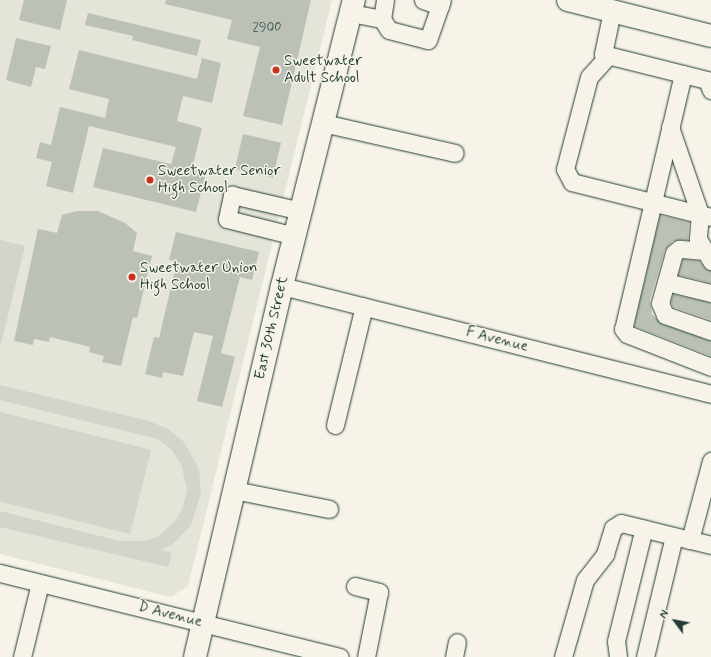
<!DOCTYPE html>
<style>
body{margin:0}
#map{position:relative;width:711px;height:657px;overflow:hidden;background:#f7f3e8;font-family:Mynerve,sans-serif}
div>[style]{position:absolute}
.built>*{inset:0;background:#e5e4d9}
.green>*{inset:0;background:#d3d5ca;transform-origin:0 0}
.building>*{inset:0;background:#bbc1b6;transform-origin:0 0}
.roads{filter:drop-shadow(0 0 1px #1f3d34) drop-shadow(0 0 1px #1f3d34)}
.minor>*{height:17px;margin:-8.5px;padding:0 8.5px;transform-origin:8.5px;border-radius:8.5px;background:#f7f3e8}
.major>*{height:22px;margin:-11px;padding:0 11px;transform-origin:11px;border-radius:11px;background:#f7f3e8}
.dots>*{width:11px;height:11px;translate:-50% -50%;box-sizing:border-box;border:2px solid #f7f3e8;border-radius:50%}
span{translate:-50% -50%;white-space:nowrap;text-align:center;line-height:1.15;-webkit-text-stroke:3px #f7f3e8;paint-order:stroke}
.number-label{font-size:13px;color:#465e54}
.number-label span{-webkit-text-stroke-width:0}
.poi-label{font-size:15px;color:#1f3d34}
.left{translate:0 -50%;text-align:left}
.street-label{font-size:15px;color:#1f3d34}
.north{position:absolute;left:655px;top:601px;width:40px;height:40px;-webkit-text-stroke:3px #f7f3e8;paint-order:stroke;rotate:302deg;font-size:11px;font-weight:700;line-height:16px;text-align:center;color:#1f3d34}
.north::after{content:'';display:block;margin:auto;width:14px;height:18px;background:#1f3d34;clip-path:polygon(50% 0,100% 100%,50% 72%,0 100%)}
</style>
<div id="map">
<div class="built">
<div style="clip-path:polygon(0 0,332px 0,188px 586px,171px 597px,0 554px)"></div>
</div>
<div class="green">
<div style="clip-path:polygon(0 240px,25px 246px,0 348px)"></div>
<div style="clip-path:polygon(0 385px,149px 421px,168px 429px,184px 442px,199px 469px,201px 494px,191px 525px,174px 543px,162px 550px,172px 553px,168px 567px,0 527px,0 511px,120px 541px,145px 541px,159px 536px,175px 521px,183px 507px,187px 489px,181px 464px,171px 449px,157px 439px,0 400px)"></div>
<div style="left:0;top:412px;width:156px;height:87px;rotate:14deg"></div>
</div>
<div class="building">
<div style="clip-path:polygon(24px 0,67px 0,60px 30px,19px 20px)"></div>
<div style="clip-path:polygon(166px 0,311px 0,282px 125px,243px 116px,260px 47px,227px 39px,232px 20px,165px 4px)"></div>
<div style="clip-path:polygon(88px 13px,201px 40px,197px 56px,132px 40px,133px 36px,85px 25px)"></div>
<div style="clip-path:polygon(16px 38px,51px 46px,45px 69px,36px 67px,31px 87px,6px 80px)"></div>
<div style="clip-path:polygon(79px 50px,197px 79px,202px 58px,221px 63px,212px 103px,183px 96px,177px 121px,202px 128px,192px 169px,206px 173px,196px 212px,93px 187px,103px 148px,171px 164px,176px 147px,89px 126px,73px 193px,46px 186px,52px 162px,36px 158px,40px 142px,51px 145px,60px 107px,105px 118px,109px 99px,69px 89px)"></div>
<div style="left:243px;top:134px;width:39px;height:36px;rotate:13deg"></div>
<div style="clip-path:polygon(77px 211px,98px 211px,125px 223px,137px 233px,133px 251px,152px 256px,137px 318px,133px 317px,121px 366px,102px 362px,104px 356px,89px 352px,90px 347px,50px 337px,49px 342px,34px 339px,33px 345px,14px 341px,38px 229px,57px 233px,62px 215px)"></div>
<div style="clip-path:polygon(660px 215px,689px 222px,688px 240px,673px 241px,665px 250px,650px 300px,652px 314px,662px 324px,711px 341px,711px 356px,634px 326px)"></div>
<div style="clip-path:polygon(176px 232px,259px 252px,252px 280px,240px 277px,221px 353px,235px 357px,222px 407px,197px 401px,213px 336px,194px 332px,183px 376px,163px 372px,162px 378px,145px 374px,154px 337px,159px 338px,177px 262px,169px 260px)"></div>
<div style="clip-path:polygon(683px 259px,699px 261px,706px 269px,711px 271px,711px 283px,678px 275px)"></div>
<div style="clip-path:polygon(673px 294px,711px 303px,711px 320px,673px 307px,671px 302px)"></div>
</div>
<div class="roads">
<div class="minor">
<div style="left:423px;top:0;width:18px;rotate:19deg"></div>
<div style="left:612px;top:11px;width:44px;rotate:101.8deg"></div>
<div style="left:603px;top:54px;width:107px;rotate:14deg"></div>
<div style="left:707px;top:80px;width:11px;rotate:68deg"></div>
<div style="left:351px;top:13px;width:32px;rotate:11deg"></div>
<div style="left:382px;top:19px;width:13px;rotate:58deg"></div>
<div style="left:389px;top:30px;width:40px;rotate:14.4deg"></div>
<div style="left:428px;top:40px;width:42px;rotate:-70.7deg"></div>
<div style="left:382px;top:19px;width:19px;rotate:-81deg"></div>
<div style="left:608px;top:56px;width:28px;rotate:132deg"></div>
<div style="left:589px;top:77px;width:95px;rotate:104.6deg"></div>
<div style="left:565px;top:169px;width:15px;rotate:62deg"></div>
<div style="left:572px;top:182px;width:143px;rotate:14.1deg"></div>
<div style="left:683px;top:74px;width:262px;rotate:103.2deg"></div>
<div style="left:623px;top:329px;width:6px;rotate:51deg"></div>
<div style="left:627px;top:334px;width:90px;rotate:21.4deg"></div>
<div style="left:323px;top:123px;width:135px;rotate:12.8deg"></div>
<div style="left:670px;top:127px;width:92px;rotate:71deg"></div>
<div style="left:700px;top:214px;width:25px;rotate:95deg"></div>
<div style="left:698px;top:239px;width:26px;rotate:59deg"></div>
<div style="left:295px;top:236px;width:70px;rotate:-166deg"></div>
<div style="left:227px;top:219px;width:25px;rotate:-78deg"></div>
<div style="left:232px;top:195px;width:71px;rotate:13.1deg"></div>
<div style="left:704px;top:251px;width:25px;rotate:-175deg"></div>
<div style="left:679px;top:249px;width:6px;rotate:141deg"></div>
<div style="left:674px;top:253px;width:52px;rotate:105.6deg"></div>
<div style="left:660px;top:303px;width:13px;rotate:67deg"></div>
<div style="left:665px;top:315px;width:49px;rotate:19.2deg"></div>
<div style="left:666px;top:282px;width:46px;rotate:13.7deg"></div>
<div style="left:282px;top:286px;width:442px;rotate:14.1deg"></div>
<div style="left:335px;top:425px;width:122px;rotate:-76.3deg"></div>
<div style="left:234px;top:490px;width:97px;rotate:11.3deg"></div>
<div style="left:690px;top:540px;width:22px;rotate:13deg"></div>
<div style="left:0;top:573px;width:350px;rotate:13.9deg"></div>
<div style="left:355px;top:586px;width:25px;rotate:14deg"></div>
<div style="left:379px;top:592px;width:66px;rotate:101.3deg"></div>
<div style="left:22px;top:657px;width:76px;rotate:-76.3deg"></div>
<div style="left:454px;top:657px;width:15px;rotate:-79deg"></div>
<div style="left:563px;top:657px;width:80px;rotate:-74.1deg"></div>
<div style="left:585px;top:580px;width:33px;rotate:-52deg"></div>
<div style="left:605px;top:554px;width:27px;rotate:-73deg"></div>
<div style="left:613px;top:528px;width:9px;rotate:-32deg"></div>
<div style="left:621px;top:523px;width:71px;rotate:13.8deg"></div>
<div style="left:690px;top:540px;width:82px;rotate:-75.1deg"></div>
<div style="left:618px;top:657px;width:16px;rotate:-97deg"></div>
<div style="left:616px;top:641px;width:116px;rotate:-76.1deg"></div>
<div style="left:645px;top:657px;width:124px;rotate:-76.5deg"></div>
</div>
<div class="major">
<div style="left:568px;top:0;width:147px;rotate:14.1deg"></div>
<div style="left:195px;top:657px;width:381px;rotate:-76.8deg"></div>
<div style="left:282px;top:286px;width:295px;rotate:-75.9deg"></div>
</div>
</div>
<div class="dots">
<div style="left:276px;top:70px;background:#c8321e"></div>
<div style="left:150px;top:180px;background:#c8321e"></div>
<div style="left:132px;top:277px;background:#c8321e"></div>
</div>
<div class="number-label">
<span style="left:267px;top:28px">2900</span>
</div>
<div class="poi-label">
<span class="left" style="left:284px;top:70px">Sweetwater<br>Adult School</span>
<span class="left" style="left:158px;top:180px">Sweetwater Senior<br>High School</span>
<span class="left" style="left:140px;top:277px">Sweetwater Union<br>High School</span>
</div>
<div class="street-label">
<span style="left:272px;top:328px;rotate:-77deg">East 30th Street</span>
<span style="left:497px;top:340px;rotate:14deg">F Avenue</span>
<span style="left:170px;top:615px;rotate:14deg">D Avenue</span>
</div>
<div class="north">N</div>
</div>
